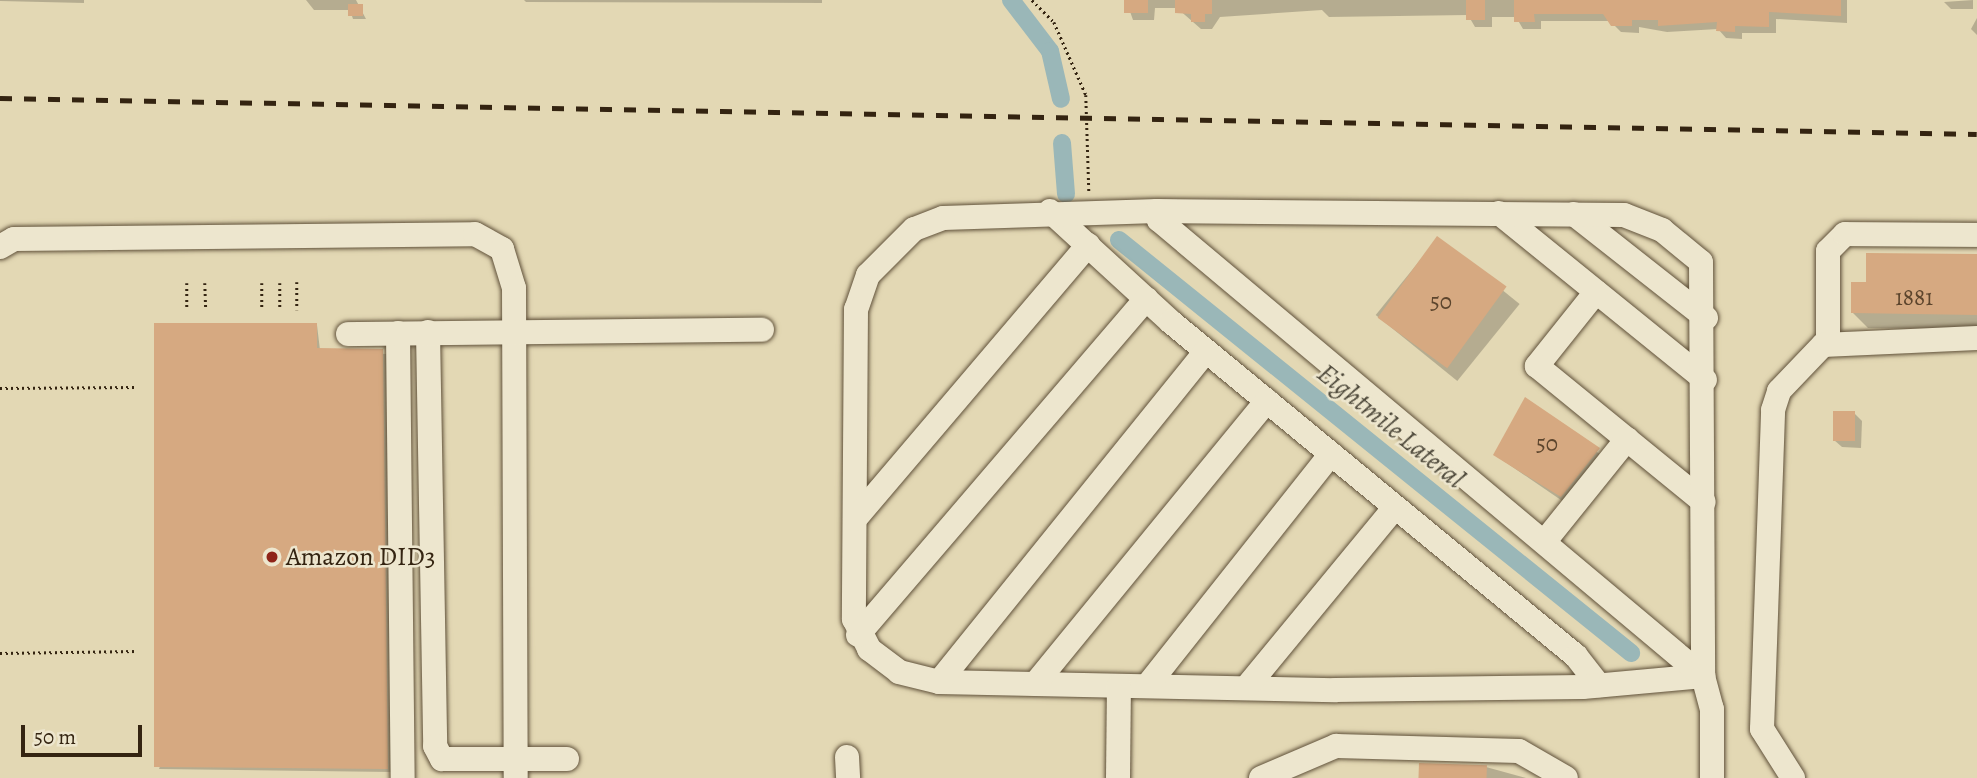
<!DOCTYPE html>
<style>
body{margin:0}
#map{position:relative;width:1977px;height:778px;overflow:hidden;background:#e3d8b4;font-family:Alegreya,serif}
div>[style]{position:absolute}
.shadow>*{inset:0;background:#0003;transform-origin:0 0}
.canal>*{height:18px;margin:-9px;padding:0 9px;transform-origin:9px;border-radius:9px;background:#9ab7b8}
.building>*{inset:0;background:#d6a981;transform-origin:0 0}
.path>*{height:2.5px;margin-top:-1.25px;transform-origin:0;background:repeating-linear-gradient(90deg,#342411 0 2px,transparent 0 5.5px)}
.roads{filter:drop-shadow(0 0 2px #60513a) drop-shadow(0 0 2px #60513a)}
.minor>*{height:24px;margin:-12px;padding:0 12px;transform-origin:12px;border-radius:12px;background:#ede6ce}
.rail>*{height:5px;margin-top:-2.5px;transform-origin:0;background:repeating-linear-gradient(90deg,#342411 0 12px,transparent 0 24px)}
.dots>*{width:19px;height:19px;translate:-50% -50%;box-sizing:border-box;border:4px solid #ede6ce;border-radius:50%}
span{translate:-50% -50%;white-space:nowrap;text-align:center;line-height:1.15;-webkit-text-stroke:5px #ede6ce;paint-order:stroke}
.number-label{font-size:23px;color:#5c452d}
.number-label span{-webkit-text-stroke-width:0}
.poi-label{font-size:26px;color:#342411}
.left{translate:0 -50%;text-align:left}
.water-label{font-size:28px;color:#4e493b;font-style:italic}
.scale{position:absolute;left:21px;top:725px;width:121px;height:32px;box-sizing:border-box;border:4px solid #342411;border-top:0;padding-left:9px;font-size:21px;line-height:24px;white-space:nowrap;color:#342411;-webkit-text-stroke:5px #ede6ce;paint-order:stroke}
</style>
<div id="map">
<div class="shadow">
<div style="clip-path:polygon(0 0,84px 0,84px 3px,0 1px)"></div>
<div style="clip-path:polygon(306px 0,356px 0,366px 19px,353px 19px,350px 10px,314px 10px)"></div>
<div style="clip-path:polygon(524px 0,822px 0,822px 3px,526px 2px)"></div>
<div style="clip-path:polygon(1126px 0,1847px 0,1847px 23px,1776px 19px,1776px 33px,1742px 33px,1742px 39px,1726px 38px,1718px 29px,1667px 32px,1639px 27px,1639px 33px,1621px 32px,1610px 21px,1541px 21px,1541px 29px,1523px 29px,1516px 17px,1492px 17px,1492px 27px,1475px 27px,1468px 15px,1329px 17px,1322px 10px,1220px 17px,1212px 29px,1201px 29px,1177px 8px,1155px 8px,1154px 20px,1133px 20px)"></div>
<div style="clip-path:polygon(1973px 0,1973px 9px,1951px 9px,1944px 2px)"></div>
<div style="clip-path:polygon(1977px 18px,1977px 35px,1971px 29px)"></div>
<div style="left:1438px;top:238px;width:105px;height:99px;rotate:39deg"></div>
<div style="clip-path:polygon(1977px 256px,1977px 330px,1868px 328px,1853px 313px,1868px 284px)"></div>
<div style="clip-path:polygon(317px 325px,320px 350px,386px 354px,391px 772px,159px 769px)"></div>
<div style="clip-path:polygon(1525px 400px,1615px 465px,1577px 511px,1495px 455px)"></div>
<div style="clip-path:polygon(1854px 413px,1862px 421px,1861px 448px,1842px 447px,1834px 440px)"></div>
<div style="clip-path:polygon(1486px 767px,1526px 778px,1421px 778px)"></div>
</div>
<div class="canal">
<div style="left:1011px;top:0;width:64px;rotate:52.6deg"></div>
<div style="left:1050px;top:51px;width:49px;rotate:77.1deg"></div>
<div style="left:1062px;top:143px;width:51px;rotate:85.5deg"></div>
<div style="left:1119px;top:240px;width:658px;rotate:38.89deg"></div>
</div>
<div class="building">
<div style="left:1124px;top:0;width:24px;height:13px"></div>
<div style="clip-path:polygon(1175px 0,1212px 0,1212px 14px,1205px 14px,1205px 22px,1191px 22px,1191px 14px,1175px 13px)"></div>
<div style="left:1466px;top:0;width:19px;height:20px"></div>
<div style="clip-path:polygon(1514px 0,1841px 0,1841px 16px,1769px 12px,1769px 27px,1735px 26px,1735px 32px,1716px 31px,1717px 22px,1658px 26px,1658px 20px,1632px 20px,1632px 26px,1611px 26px,1603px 14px,1534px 14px,1535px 22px,1514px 22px)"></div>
<div style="left:348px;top:4px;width:15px;height:12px"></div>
<div style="left:1437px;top:236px;width:86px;height:101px;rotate:36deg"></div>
<div style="clip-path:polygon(1866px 253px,1977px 254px,1977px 315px,1851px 313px,1851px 282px,1866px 282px)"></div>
<div style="clip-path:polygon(154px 323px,317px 323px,317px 348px,383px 349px,388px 769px,154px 767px)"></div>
<div style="clip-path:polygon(1525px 397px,1600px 448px,1561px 497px,1493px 455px)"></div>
<div style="left:1833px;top:411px;width:22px;height:30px"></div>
<div style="left:1419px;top:763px;width:68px;height:15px;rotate:2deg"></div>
</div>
<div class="path">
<div style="left:1032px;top:0;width:31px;rotate:45deg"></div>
<div style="left:1054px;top:22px;width:80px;rotate:66.3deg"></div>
<div style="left:1086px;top:95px;width:96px;rotate:88.2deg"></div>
<div style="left:297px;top:282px;width:28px;rotate:90deg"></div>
<div style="left:187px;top:283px;width:27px;rotate:90deg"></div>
<div style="left:205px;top:283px;width:27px;rotate:88deg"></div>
<div style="left:262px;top:283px;width:27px;rotate:90deg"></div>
<div style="left:280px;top:283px;width:27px;rotate:90deg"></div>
<div style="left:0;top:388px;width:136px;rotate:-0.4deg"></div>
<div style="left:0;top:653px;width:137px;rotate:-0.8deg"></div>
</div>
<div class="roads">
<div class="minor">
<div style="left:1050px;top:211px;width:164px;rotate:42.5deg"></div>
<div style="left:1171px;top:322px;width:525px;rotate:39.51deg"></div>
<div style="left:1576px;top:656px;width:37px;rotate:52deg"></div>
<div style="left:1157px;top:211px;width:214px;rotate:178.1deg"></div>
<div style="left:943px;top:218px;width:31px;rotate:159deg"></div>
<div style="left:914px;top:229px;width:65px;rotate:135deg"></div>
<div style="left:868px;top:275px;width:36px;rotate:109deg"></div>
<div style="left:856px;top:309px;width:310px;rotate:90.4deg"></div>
<div style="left:854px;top:619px;width:34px;rotate:63deg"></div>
<div style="left:869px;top:649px;width:38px;rotate:37deg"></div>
<div style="left:899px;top:672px;width:41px;rotate:14deg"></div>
<div style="left:939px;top:682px;width:396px;rotate:1.2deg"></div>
<div style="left:1335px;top:690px;width:248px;rotate:-0.7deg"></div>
<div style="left:1583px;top:687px;width:121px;rotate:-5.2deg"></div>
<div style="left:1499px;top:213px;width:265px;rotate:39deg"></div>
<div style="left:1574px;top:214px;width:168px;rotate:38.2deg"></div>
<div style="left:0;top:247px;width:16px;rotate:-30deg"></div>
<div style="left:14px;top:239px;width:461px;rotate:-0.6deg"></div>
<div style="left:475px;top:234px;width:31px;rotate:29deg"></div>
<div style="left:502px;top:249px;width:41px;rotate:72.9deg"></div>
<div style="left:514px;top:288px;width:490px;rotate:89.8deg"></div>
<div style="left:1596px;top:292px;width:95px;rotate:128.6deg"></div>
<div style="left:1537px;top:366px;width:215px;rotate:39.2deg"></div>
<div style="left:428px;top:332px;width:414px;rotate:89deg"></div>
<div style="left:435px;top:746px;width:15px;rotate:62deg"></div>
<div style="left:442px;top:759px;width:125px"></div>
<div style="left:398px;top:333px;width:445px;rotate:89.4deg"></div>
<div style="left:348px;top:334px;width:414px;rotate:-0.6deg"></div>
<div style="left:1828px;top:344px;width:93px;rotate:-90deg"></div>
<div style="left:1828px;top:251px;width:24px;rotate:-45deg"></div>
<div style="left:1845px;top:234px;width:132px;rotate:0.4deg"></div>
<div style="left:855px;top:519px;width:360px;rotate:-49.6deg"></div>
<div style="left:1545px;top:541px;width:131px;rotate:-51.2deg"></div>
<div style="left:858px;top:635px;width:443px;rotate:-49.4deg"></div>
<div style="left:1703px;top:676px;width:710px;rotate:-140.03deg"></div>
<div style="left:1159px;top:220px;width:9px;rotate:-103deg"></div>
<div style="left:1157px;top:211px;width:467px;rotate:0.5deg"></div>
<div style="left:1624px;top:215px;width:41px;rotate:21.5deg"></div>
<div style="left:1662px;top:230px;width:50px;rotate:39.4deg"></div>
<div style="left:1701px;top:262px;width:414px;rotate:89.7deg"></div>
<div style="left:1703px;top:676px;width:34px;rotate:75deg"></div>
<div style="left:1712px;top:709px;width:69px;rotate:90deg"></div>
<div style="left:939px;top:682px;width:425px;rotate:-51.1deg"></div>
<div style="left:1035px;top:684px;width:366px;rotate:-50.7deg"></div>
<div style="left:1147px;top:686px;width:296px;rotate:-51.6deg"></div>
<div style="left:1246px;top:688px;width:234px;rotate:-50.5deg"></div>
<div style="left:847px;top:757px;width:21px;rotate:87deg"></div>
<div style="left:1118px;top:778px;width:92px;rotate:-89.4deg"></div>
<div style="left:1261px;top:778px;width:82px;rotate:-23.1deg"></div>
<div style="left:1336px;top:746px;width:183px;rotate:1.6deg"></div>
<div style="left:1519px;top:751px;width:54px;rotate:29.9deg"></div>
<div style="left:1793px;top:778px;width:58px;rotate:-122.3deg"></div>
<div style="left:1762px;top:729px;width:319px;rotate:-88deg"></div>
<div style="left:1773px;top:410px;width:20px;rotate:-72deg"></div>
<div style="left:1779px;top:391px;width:64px;rotate:-46.3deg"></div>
<div style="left:1823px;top:345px;width:154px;rotate:-2.6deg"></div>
</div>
</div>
<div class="rail">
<div style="left:0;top:98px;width:1977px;rotate:1.04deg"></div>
</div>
<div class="dots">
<div style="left:272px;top:557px;background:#8f2418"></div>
</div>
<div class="number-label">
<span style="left:1914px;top:298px">1881</span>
<span style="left:1441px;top:302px">50</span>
<span style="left:1547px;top:444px">50</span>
</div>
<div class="poi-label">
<span class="left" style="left:286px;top:557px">Amazon DID3</span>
</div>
<div class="water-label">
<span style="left:1391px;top:426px;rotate:39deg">Eightmile Lateral</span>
</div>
<div class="scale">50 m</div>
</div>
